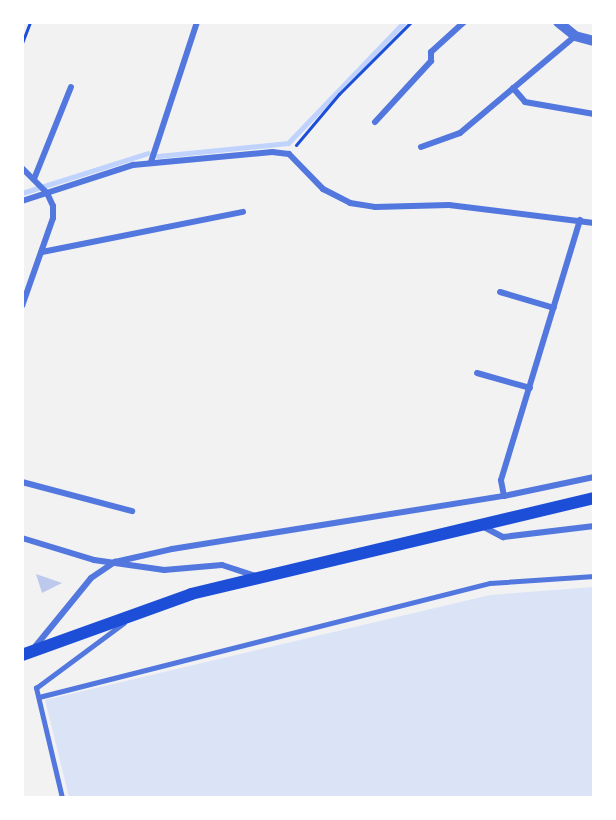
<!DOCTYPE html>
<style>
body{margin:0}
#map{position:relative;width:616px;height:820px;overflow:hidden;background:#f2f2f2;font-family:"Exo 2",sans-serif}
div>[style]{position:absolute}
.green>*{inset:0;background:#dbe4f7}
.stream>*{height:5px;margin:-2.5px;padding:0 2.5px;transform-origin:2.5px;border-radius:2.5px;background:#bfd3fe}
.building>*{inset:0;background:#bdc9ec}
.path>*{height:3px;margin:-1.5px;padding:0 1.5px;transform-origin:1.5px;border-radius:1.5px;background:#1d4ed8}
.service>*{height:4.5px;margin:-2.25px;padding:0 2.25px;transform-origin:2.25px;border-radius:2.25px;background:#5277de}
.minor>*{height:6px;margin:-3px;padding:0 3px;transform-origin:3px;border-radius:3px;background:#5277de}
.tertiary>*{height:10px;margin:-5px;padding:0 5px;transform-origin:5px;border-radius:5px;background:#5277de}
.secondary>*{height:12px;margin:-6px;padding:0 6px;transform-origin:6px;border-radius:6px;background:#1d4ed8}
span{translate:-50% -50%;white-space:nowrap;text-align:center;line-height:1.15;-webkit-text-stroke:6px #fff;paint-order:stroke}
.frame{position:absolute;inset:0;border:24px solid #fff;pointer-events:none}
</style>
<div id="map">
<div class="green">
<div style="clip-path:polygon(593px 587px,593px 797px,69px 797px,45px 700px,490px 595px)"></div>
</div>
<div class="stream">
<div style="left:158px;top:156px;width:131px;rotate:-5.7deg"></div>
<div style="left:288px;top:143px;width:168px;rotate:-46.2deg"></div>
<div style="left:22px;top:193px;width:132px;rotate:-17.6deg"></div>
</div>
<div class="building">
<div style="clip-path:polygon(36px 574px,62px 583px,42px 593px)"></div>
</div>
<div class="path">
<div style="left:22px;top:43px;width:22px;rotate:-69deg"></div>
<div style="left:296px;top:145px;width:67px;rotate:-49.9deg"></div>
<div style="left:339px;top:94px;width:102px;rotate:-45deg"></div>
</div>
<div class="service">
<div style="left:39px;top:697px;width:465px;rotate:-14.2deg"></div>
<div style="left:490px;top:583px;width:104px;rotate:-3.9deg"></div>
<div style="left:62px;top:798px;width:113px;rotate:-103.3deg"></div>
<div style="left:36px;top:688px;width:109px;rotate:-36.5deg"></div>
</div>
<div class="minor">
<div style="left:513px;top:88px;width:18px;rotate:49deg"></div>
<div style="left:525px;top:102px;width:70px;rotate:9.9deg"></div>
<div style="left:375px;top:122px;width:83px;rotate:-47.4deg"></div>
<div style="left:431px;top:61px;width:9px;rotate:-90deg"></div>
<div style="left:431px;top:52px;width:45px;rotate:-42.3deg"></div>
<div style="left:421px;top:147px;width:41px;rotate:-19.7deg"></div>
<div style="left:460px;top:133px;width:150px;rotate:-40.1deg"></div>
<div style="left:151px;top:162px;width:147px;rotate:-71.8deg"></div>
<div style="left:22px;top:168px;width:35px;rotate:45deg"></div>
<div style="left:47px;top:193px;width:14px;rotate:65deg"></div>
<div style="left:53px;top:206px;width:12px;rotate:90deg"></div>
<div style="left:53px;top:218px;width:93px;rotate:109.4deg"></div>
<div style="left:34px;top:179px;width:99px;rotate:-68.1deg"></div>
<div style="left:22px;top:201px;width:117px;rotate:-18deg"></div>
<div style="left:133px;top:165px;width:140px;rotate:-5.3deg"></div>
<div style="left:272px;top:152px;width:17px;rotate:7deg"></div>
<div style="left:289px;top:154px;width:49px;rotate:45.8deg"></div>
<div style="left:323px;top:189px;width:30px;rotate:27deg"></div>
<div style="left:350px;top:203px;width:25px;rotate:9deg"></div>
<div style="left:375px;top:207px;width:74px;rotate:-1.5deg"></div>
<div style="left:449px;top:205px;width:146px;rotate:7.1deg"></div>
<div style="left:42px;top:252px;width:205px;rotate:-11.3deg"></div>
<div style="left:500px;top:292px;width:56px;rotate:16.5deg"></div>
<div style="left:477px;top:373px;width:55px;rotate:15.8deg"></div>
<div style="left:22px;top:482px;width:114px;rotate:14.8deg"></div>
<div style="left:504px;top:496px;width:16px;rotate:-101deg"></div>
<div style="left:501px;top:480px;width:272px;rotate:-73.1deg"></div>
<div style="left:482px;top:526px;width:24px;rotate:28deg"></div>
<div style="left:503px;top:537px;width:92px;rotate:-6.9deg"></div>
<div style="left:22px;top:538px;width:75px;rotate:17deg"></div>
<div style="left:94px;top:560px;width:71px;rotate:8.1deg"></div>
<div style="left:164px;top:570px;width:58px;rotate:-4.9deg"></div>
<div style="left:222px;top:565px;width:35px;rotate:18deg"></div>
<div style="left:34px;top:648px;width:90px;rotate:-50.8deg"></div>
<div style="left:91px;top:578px;width:29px;rotate:-34deg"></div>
<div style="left:115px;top:562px;width:58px;rotate:-12.8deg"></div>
<div style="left:172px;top:549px;width:336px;rotate:-9.1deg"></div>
<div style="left:504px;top:496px;width:92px;rotate:-11.9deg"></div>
</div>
<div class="tertiary">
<div style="left:558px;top:22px;width:22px;rotate:39deg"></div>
<div style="left:575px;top:36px;width:20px;rotate:15deg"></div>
</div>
<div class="secondary">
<div style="left:22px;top:655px;width:180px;rotate:-19.8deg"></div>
<div style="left:191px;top:594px;width:414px;rotate:-13.4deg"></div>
</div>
<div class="frame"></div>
</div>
